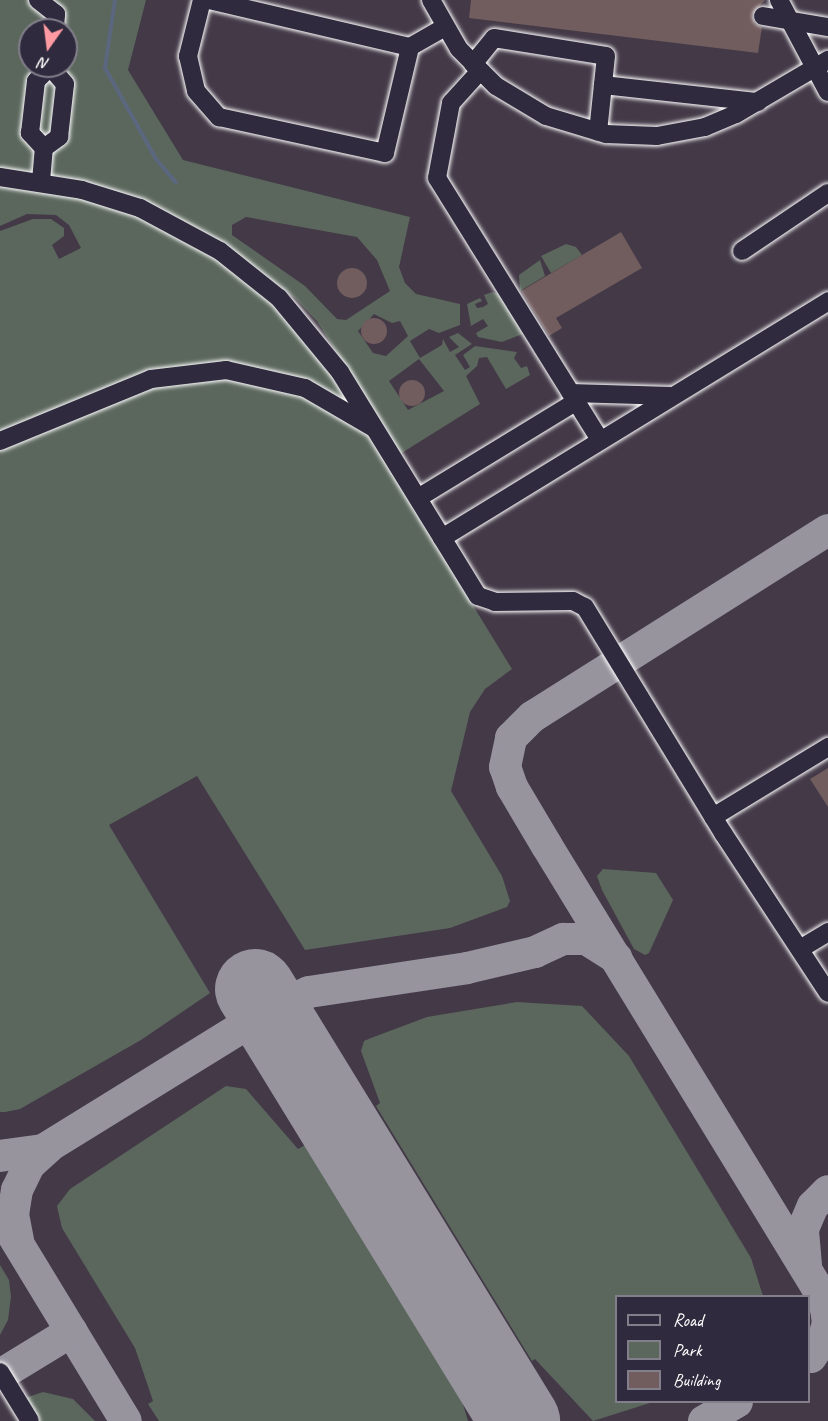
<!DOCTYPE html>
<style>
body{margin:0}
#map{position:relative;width:828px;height:1421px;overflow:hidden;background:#2f2a3d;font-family:Caveat,sans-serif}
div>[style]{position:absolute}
.built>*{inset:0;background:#433947}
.green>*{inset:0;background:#5b675d}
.stream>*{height:4px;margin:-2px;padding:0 2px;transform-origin:2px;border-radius:2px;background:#5a677e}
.taxiway>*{height:32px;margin:-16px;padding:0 16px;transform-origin:16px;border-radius:16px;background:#97949e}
.runway>*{height:80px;margin:-40px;padding:0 40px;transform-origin:40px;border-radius:40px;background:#97949e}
.building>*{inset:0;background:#715c5e}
.round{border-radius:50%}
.roads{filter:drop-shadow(0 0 2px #fff) drop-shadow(0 0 2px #fff)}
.minor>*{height:18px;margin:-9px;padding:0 9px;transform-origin:9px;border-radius:9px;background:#2f2a3d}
span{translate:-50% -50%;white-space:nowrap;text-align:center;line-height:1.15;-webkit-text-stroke:5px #2f2a3d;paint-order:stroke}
.legend{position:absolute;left:615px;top:1295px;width:195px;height:108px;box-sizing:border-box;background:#2f2a3d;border:2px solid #827f8b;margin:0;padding:8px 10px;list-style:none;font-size:18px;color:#fff}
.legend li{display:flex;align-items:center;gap:12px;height:30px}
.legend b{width:30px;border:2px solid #827f8b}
.north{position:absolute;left:18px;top:18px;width:60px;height:60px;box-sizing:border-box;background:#2f2a3d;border:2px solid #827f8b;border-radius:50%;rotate:194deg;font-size:16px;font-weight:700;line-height:24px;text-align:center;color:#fff}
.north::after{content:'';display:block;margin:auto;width:21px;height:27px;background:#ff9aa2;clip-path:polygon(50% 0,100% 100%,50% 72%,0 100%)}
</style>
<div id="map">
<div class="built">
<div style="clip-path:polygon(evenodd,0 0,828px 0,828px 1421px,0 1421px,0 0,30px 30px,66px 30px,66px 66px,30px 66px,30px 30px,0 0,616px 1296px,808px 1296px,808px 1402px,616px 1402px,616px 1296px)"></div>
</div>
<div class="green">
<div style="clip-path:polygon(evenodd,0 0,146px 0,128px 70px,183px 160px,410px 217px,399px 267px,405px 283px,416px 294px,460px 304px,460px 325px,439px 333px,429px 329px,410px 341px,420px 358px,442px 345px,443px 339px,450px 352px,459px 347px,449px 337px,458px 333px,472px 344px,455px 355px,465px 370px,470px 367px,463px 355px,475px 346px,517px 352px,514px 358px,521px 368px,527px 366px,530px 375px,506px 389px,487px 357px,479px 358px,477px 366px,466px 376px,480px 404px,400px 454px,317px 321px,296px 299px,225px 244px,167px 212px,123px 193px,67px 178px,0 169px,0 0,30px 30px,66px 30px,66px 66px,30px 66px,30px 30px,0 0,246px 217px,357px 237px,377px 260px,390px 291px,346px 320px,337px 319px,305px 286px,232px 235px,232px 225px,246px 217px,0 0,374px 314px,392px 323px,400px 321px,408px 336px,386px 356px,373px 353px,358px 331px,374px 314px,0 0,419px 359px,444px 391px,408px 410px,389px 381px,419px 359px)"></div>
<div style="clip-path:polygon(0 185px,82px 198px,143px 218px,208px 253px,268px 299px,324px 363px,512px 669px,485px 689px,470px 712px,451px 791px,502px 876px,510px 901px,507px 907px,450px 928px,305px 950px,197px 776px,109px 825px,210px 993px,141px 1040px,20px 1109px,5px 1112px,0 1112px,0 231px,33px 219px,51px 219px,64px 228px,64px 236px,52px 245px,59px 259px,81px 248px,69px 225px,56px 215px,27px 214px,0 226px)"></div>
<div style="clip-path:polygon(566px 244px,576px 247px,582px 255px,551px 273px,541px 256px)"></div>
<div style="clip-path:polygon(540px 260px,545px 276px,520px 291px,519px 275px)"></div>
<div style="clip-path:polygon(492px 292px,500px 294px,525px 333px,502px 342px,478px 337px,476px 333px,488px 326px,483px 319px,471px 326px,467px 304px,480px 298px,482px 301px,475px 304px,477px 308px,483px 307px,488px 304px,484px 295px)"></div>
<div style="clip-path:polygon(603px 869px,656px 873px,673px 900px,649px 953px,645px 955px,634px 949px,602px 890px,597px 876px)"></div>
<div style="clip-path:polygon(517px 1002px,582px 1006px,629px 1056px,751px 1258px,763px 1296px,616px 1296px,616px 1402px,653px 1402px,593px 1421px,535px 1359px,532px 1361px,376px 1106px,380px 1103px,361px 1051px,364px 1041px,371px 1038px,427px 1017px)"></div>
<div style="clip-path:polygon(226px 1086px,246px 1089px,298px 1149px,305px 1145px,462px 1401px,468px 1421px,159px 1421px,148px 1404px,153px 1401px,135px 1348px,62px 1228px,57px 1206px,70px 1189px)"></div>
<div style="clip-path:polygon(0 1265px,9px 1280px,11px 1297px,8px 1320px,0 1335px)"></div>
<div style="clip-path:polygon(43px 1392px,73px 1399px,95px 1421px,38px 1421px,25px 1398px)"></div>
</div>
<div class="stream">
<div style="left:115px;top:0;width:69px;rotate:98.4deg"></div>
<div style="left:105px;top:68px;width:104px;rotate:60.7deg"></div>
<div style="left:156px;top:159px;width:31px;rotate:50deg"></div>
</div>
<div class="taxiway">
<div style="left:0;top:1156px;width:43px;rotate:-7.9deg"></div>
<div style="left:43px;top:1150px;width:264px;rotate:-31.7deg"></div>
<div style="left:268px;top:1011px;width:45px;rotate:-24.9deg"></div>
<div style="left:309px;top:992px;width:160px;rotate:-8.6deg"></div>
<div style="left:467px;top:968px;width:70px;rotate:-13.2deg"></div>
<div style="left:535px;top:952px;width:31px;rotate:-25deg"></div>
<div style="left:563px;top:939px;width:23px"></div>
<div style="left:586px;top:939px;width:36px;rotate:32deg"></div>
<div style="left:0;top:1214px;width:242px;rotate:58.7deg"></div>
<div style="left:18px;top:1240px;width:25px;rotate:-101deg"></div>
<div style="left:13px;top:1215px;width:25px;rotate:-81deg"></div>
<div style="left:17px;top:1190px;width:28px;rotate:-64deg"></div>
<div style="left:29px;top:1165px;width:27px;rotate:-42deg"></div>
<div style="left:806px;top:1265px;width:36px;rotate:-95deg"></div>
<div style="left:803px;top:1229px;width:25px;rotate:-67deg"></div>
<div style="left:813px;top:1206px;width:21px;rotate:-45deg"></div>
<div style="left:476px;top:1345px;width:90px;rotate:57.7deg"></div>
<div style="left:811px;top:1357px;width:24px;rotate:-57deg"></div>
<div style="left:824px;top:1337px;width:15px;rotate:-74deg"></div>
<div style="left:828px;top:1323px;width:15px;rotate:-98deg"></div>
<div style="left:826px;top:1308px;width:24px;rotate:-114deg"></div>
<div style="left:816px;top:1286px;width:516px;rotate:-121.44deg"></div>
<div style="left:547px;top:846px;width:69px;rotate:-120.7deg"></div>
<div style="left:512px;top:787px;width:21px;rotate:-109deg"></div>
<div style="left:505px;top:767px;width:30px;rotate:-78deg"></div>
<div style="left:511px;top:738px;width:30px;rotate:-45deg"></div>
<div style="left:532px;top:717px;width:350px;rotate:-32.3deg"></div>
<div style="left:0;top:1375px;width:84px;rotate:-31.4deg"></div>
<div style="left:704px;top:1421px;width:38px;rotate:-30deg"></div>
</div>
<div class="runway">
<div style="left:255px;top:989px;width:507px;rotate:58.47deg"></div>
</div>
<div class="building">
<div style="clip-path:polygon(471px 0,765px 0,752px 15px,755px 24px,762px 27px,758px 53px,469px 18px)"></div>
<div style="clip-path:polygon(621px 232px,642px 268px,556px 318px,562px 328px,549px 336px,521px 291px)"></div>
<div class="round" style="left:337px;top:268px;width:30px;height:30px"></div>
<div class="round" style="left:361px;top:318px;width:26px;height:26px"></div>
<div class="round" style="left:399px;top:380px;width:26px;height:26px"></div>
<div style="clip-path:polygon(828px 768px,828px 807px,810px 779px)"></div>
</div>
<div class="roads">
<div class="minor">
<div style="left:38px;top:0;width:23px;rotate:38deg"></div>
<div style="left:56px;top:14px;width:16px;rotate:94deg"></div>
<div style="left:202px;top:0;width:58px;rotate:104deg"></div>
<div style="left:188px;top:56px;width:36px;rotate:77deg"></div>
<div style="left:196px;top:91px;width:35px;rotate:49deg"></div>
<div style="left:219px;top:117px;width:170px;rotate:12.2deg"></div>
<div style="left:385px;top:153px;width:109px;rotate:-76.7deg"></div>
<div style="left:209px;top:0;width:206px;rotate:13.2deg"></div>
<div style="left:410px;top:47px;width:40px;rotate:-29.7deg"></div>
<div style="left:431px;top:0;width:56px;rotate:60.3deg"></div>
<div style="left:459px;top:49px;width:52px;rotate:45deg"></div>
<div style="left:496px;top:86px;width:58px;rotate:31deg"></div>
<div style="left:546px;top:116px;width:63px;rotate:16.7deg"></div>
<div style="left:606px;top:134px;width:51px;rotate:2.2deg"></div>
<div style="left:657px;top:136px;width:49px;rotate:-10.6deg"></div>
<div style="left:705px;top:127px;width:34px;rotate:-23deg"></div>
<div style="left:736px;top:114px;width:107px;rotate:-30.4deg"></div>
<div style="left:779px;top:0;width:104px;rotate:62deg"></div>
<div style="left:763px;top:16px;width:66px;rotate:9.6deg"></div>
<div style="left:473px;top:64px;width:33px;rotate:-51deg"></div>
<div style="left:494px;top:38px;width:113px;rotate:9.1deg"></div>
<div style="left:606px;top:56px;width:76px;rotate:96deg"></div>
<div style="left:480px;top:71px;width:43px;rotate:132.2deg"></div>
<div style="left:451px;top:103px;width:76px;rotate:100.6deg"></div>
<div style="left:437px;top:178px;width:309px;rotate:58.1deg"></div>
<div style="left:603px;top:85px;width:156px;rotate:6.3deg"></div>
<div style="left:44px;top:148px;width:21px;rotate:-133deg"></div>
<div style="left:30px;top:133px;width:52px;rotate:-83.4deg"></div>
<div style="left:36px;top:81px;width:21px;rotate:-45deg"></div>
<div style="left:0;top:177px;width:83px;rotate:9deg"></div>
<div style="left:82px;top:190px;width:61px;rotate:17.2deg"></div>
<div style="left:140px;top:208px;width:91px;rotate:28.3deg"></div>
<div style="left:220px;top:251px;width:75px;rotate:38.5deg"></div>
<div style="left:279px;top:298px;width:96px;rotate:50.5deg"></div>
<div style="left:340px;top:372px;width:263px;rotate:58.4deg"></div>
<div style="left:478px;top:596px;width:18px;rotate:19deg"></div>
<div style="left:495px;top:602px;width:78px;rotate:-0.7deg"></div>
<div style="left:573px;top:601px;width:13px;rotate:27deg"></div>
<div style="left:585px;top:607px;width:265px;rotate:58.6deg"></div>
<div style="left:723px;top:833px;width:191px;rotate:56.7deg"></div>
<div style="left:41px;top:181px;width:33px;rotate:-85deg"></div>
<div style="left:44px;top:148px;width:19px;rotate:-36deg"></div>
<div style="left:59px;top:137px;width:53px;rotate:-83.5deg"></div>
<div style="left:65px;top:84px;width:21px;rotate:-131deg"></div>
<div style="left:742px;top:251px;width:104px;rotate:-34deg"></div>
<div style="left:571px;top:393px;width:101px;rotate:1.7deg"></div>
<div style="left:0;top:441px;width:163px;rotate:-22.3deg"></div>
<div style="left:151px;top:379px;width:76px;rotate:-6.8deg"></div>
<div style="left:226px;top:370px;width:81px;rotate:12.8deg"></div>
<div style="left:305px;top:388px;width:78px;rotate:30.2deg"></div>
<div style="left:418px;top:498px;width:186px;rotate:-31.4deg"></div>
<div style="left:442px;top:538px;width:453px;rotate:-31.5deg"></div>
<div style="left:713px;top:817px;width:135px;rotate:-31.3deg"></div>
<div style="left:800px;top:949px;width:33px;rotate:-31deg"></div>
<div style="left:0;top:1372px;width:57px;rotate:58.5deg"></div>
</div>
</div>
<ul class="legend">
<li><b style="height:8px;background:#2f2a3d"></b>Road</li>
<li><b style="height:16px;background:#5b675d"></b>Park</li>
<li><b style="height:16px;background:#715c5e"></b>Building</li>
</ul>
<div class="north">N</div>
</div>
